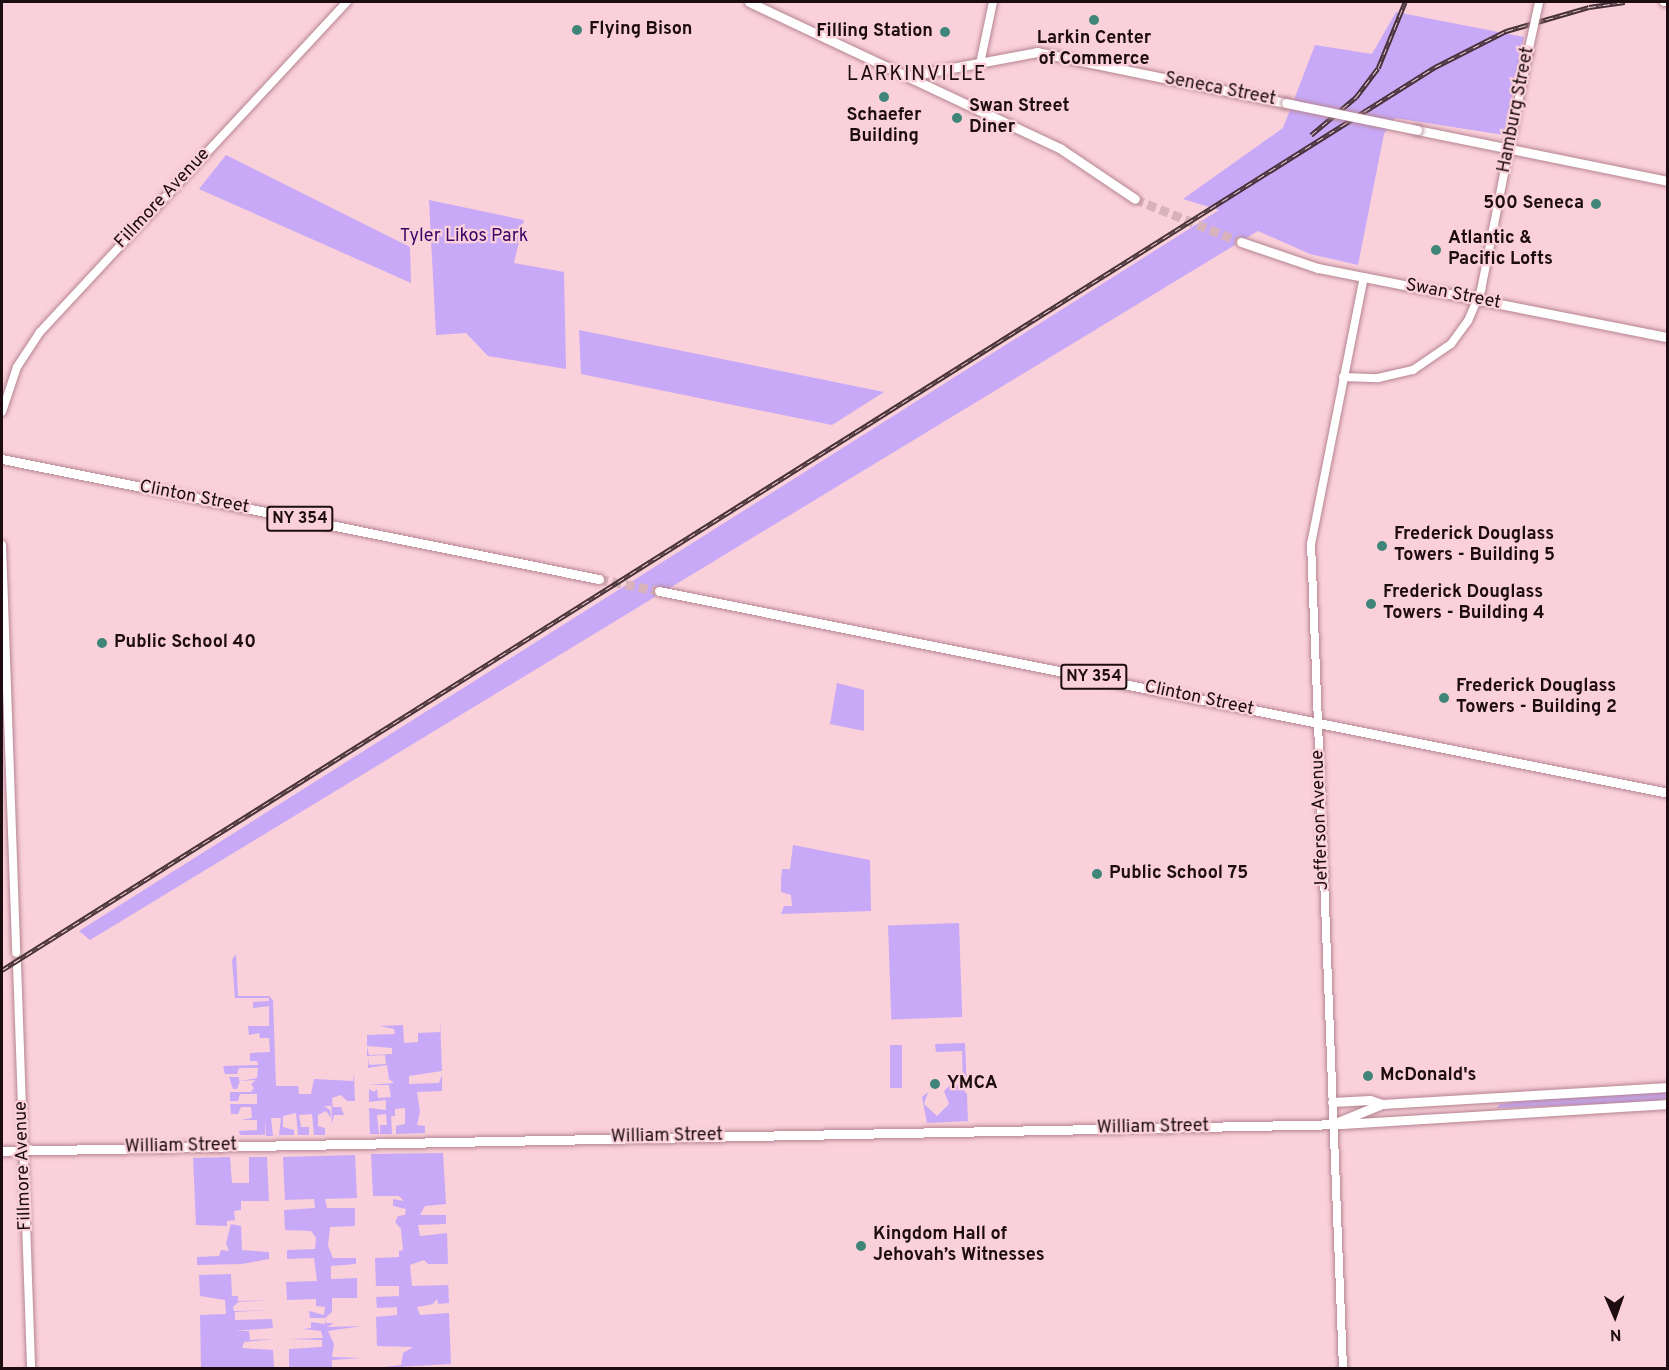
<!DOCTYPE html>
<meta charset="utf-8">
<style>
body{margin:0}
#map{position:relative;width:1669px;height:1370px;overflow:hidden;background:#fad0da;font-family:Overpass,sans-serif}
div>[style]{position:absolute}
.green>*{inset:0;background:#c7a9f7;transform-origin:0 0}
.major-tunnel>*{height:9px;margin-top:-4.5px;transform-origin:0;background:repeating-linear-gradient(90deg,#d9b3bc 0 9px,transparent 0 13.5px)}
.roads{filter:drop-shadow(0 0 2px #b58491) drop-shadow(0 0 2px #b58491)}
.minor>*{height:8px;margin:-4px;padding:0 4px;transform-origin:4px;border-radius:4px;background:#fff}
.major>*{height:9px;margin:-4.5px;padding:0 4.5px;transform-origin:4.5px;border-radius:4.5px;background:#fff}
.rail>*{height:4.5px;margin-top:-2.25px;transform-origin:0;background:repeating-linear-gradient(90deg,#fad0da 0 7px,#473237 0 14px);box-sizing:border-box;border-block:2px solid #473237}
.bridges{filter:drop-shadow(0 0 2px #b58491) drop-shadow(0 0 2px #b58491)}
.minor-bridge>*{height:8px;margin:-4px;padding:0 4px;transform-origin:4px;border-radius:4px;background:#fff}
.major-bridge>*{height:9px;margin:-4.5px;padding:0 4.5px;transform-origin:4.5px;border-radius:4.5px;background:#fff}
.dots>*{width:16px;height:16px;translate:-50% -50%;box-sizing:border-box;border:3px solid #fad0da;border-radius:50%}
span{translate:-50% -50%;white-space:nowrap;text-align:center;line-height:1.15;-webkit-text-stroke:4.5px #fad0da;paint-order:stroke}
.shield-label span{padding:2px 4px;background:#fad0da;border:2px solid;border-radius:4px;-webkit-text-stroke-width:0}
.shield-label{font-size:16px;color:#1d0c11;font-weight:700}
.poi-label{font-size:18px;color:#1d0c11;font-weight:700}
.left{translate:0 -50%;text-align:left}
.right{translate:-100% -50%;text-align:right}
.street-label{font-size:18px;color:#1d0c11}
.park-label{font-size:18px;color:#390065}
.neighbourhood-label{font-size:20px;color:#1d0c11;letter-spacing:1.5px}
.frame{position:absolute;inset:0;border:3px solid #1d0c11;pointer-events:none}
.north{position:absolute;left:1585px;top:1286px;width:60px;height:60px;-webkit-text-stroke:4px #fad0da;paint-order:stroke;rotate:178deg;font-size:16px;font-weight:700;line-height:24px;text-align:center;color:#1d0c11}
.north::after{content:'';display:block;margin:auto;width:21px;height:27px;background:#1d0c11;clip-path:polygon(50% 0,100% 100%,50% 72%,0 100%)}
</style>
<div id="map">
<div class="green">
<div style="clip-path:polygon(1396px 12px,1524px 37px,1504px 135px,1395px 118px,1384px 134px,1358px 265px,1310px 254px,1258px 231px,90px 940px,79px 931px,1219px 210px,1183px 199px,1283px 128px,1315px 45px,1372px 54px)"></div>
<div style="clip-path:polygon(226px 155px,410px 247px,411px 283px,199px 189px)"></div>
<div style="clip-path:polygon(429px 200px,524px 220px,514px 263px,564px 272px,566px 369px,488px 356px,466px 333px,436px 335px)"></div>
<div style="clip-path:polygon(579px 330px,884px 392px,832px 425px,581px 374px)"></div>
<div style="clip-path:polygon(837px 683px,864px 690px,864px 731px,830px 724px)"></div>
<div style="clip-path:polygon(793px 845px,870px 860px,871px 911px,781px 914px,784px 906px,792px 906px,791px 895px,781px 892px,781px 879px,782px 869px,790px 869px)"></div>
<div style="left:959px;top:923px;width:94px;height:71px;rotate:88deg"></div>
<div style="clip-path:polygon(236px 954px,238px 996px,269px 996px,273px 1000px,276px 1086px,298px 1086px,299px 1094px,311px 1094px,314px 1079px,353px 1081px,354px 1074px,355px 1101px,347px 1101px,341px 1095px,332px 1098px,333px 1107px,341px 1107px,344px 1115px,334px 1115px,332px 1124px,331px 1099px,331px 1106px,324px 1106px,330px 1110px,331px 1118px,326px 1111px,318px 1115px,318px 1126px,325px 1128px,325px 1135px,314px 1135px,312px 1114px,299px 1115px,301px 1127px,309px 1127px,309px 1135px,298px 1135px,296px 1113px,283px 1116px,283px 1127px,294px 1130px,294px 1135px,279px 1135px,281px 1118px,271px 1118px,273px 1136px,266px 1136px,265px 1117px,265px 1135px,240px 1135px,239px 1131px,257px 1130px,257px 1120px,241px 1120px,252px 1118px,251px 1107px,241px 1107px,238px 1114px,231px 1114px,230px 1104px,257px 1104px,257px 1094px,240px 1094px,238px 1101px,230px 1101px,230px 1092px,251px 1092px,254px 1088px,251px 1084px,256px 1080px,240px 1081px,237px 1089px,233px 1089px,229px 1077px,239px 1077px,239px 1081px,257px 1078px,258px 1068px,239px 1068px,237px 1074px,225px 1074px,223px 1066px,258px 1065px,257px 1061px,250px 1061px,250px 1053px,270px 1052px,269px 1038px,260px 1038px,259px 1033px,249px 1035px,248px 1026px,269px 1026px,269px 1006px,253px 1008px,253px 1002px,269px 1001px,269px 998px,235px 998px,232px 960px)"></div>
<div style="clip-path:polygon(440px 1019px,442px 1071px,409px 1076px,409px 1084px,439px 1083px,442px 1075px,442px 1091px,417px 1092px,420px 1112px,417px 1125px,425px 1126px,425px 1133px,396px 1134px,396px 1126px,405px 1124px,405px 1108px,395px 1109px,395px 1116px,391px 1116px,392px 1134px,380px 1134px,380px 1125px,387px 1125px,386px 1114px,377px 1115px,379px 1134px,370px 1134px,369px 1108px,386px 1110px,386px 1100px,369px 1102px,369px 1089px,374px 1092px,377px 1089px,378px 1098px,391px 1097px,389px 1085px,369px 1085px,394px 1083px,389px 1079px,387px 1065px,368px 1068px,368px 1057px,369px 1065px,386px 1064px,385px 1055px,367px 1056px,367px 1047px,369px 1055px,392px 1054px,392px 1048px,367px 1046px,367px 1035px,395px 1034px,394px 1029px,380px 1026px,403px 1025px,404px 1043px,418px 1042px,418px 1033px,440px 1032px)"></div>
<div style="clip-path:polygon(965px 1043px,968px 1121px,927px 1123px,922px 1097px,928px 1092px,924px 1104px,937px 1116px,949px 1104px,944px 1091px,949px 1086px,963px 1085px,962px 1051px,936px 1052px,935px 1044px)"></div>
<div style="left:902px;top:1045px;width:43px;height:12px;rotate:90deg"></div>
<div style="clip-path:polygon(1667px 1090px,1667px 1098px,1655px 1102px,1497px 1108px,1500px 1104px,1549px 1097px)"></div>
<div style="clip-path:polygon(443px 1153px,446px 1204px,425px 1206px,420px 1215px,446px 1215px,446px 1224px,418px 1225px,420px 1236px,447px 1233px,448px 1264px,428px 1264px,424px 1260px,410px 1265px,412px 1286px,448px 1285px,448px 1278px,449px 1303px,438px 1304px,437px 1299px,433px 1304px,417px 1307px,420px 1315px,449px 1313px,451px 1364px,378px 1368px,401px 1365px,403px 1353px,413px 1347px,377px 1346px,376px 1317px,397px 1315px,397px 1307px,377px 1308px,376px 1297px,399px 1296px,399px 1286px,376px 1286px,375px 1258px,399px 1257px,399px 1251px,403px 1250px,401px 1229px,395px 1222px,398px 1216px,405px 1215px,406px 1209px,393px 1206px,393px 1199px,404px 1201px,399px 1196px,373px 1196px,371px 1154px)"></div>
<div style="clip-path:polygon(355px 1155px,357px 1198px,325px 1199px,327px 1208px,355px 1208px,355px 1226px,330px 1227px,328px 1246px,333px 1258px,356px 1258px,356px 1264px,331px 1266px,331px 1279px,357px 1278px,357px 1298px,332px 1298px,332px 1312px,325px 1318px,326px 1323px,334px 1323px,327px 1327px,361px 1326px,328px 1331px,334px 1344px,332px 1357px,362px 1358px,332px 1360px,332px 1368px,342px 1368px,289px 1368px,289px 1349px,322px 1347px,322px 1340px,288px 1339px,323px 1338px,321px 1331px,303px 1329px,311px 1328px,311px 1322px,325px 1324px,325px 1318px,310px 1318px,309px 1311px,324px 1315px,325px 1307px,316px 1306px,316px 1299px,287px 1300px,286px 1282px,317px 1281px,314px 1258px,287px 1259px,287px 1250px,315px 1249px,316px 1238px,311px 1231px,285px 1230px,284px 1210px,315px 1208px,314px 1199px,285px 1200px,283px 1157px)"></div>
<div style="clip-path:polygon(230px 1157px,232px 1183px,249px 1183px,249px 1157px,267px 1157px,269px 1201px,241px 1201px,241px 1210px,234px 1211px,235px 1220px,227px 1221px,227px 1226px,196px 1225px,193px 1158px)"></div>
<div style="clip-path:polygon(231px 1224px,241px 1226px,242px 1250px,269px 1252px,269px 1259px,242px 1264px,197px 1265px,197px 1257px,219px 1256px,221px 1250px,229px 1251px,226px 1243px)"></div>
<div style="clip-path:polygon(231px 1274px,232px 1296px,238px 1296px,238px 1301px,270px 1300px,238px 1302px,233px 1307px,234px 1311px,271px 1310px,235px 1312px,235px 1320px,272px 1319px,273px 1328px,234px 1331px,249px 1331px,250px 1340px,275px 1339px,244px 1342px,242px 1348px,273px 1350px,274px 1368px,201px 1368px,200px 1315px,226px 1314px,225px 1300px,200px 1296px,199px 1275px)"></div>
</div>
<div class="major-tunnel">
<div style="left:1135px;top:199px;width:114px;rotate:22.1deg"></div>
<div style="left:599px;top:579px;width:61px;rotate:11.3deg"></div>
</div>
<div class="roads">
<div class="minor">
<div style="left:1664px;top:2px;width:4px"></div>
<div style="left:980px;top:64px;width:63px;rotate:-78.2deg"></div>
<div style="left:1343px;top:377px;width:35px;rotate:2deg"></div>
<div style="left:1378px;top:378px;width:36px;rotate:-13deg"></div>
<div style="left:1413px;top:370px;width:46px;rotate:-34.4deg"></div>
<div style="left:1451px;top:344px;width:29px;rotate:-54deg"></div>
<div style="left:1468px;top:321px;width:34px;rotate:-67deg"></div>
<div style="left:1481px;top:290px;width:242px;rotate:-78.8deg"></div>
<div style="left:2px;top:412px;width:47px;rotate:-71.6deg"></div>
<div style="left:17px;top:367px;width:42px;rotate:-56.7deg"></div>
<div style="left:40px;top:332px;width:451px;rotate:-47.1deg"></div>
<div style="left:2px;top:545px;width:408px;rotate:88deg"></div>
<div style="left:17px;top:964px;width:404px;rotate:88deg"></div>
<div style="left:1343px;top:1368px;width:825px;rotate:-92.22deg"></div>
<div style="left:1311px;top:544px;width:272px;rotate:-78.8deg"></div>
</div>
<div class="major">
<div style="left:749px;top:2px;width:345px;rotate:25.2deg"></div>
<div style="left:1061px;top:149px;width:89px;rotate:34deg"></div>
<div style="left:909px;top:76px;width:130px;rotate:-10.6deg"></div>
<div style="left:1037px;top:52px;width:254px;rotate:11.6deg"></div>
<div style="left:1417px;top:130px;width:256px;rotate:11.5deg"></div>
<div style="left:1241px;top:242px;width:81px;rotate:18.7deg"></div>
<div style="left:1318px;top:268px;width:357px;rotate:11.2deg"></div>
<div style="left:2px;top:459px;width:609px;rotate:11.37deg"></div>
<div style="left:659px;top:591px;width:1029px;rotate:11.32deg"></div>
<div style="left:1332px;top:1102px;width:38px;rotate:-3deg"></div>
<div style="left:1370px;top:1100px;width:13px;rotate:18deg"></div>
<div style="left:1333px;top:1124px;width:53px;rotate:-22.2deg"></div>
<div style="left:1382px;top:1104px;width:287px;rotate:-3.4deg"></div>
<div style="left:2px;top:1151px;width:1340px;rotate:-1.15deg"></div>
<div style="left:1342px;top:1124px;width:327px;rotate:-3.5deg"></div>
</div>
</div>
<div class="rail">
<div style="left:1311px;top:135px;width:59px;rotate:-40.2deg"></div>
<div style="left:1356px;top:97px;width:36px;rotate:-53deg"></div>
<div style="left:1378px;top:68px;width:71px;rotate:-67.8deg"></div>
<div style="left:2px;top:970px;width:1694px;rotate:-32.22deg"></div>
<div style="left:1435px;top:67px;width:80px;rotate:-26.9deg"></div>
<div style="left:1506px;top:31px;width:86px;rotate:-16.1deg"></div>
<div style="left:1589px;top:7px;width:36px;rotate:-8deg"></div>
</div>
<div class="bridges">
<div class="minor-bridge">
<div style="left:1528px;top:53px;width:52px;rotate:-77.8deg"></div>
</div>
<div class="major-bridge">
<div style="left:1286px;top:103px;width:134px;rotate:11.6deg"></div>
</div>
</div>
<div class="dots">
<div style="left:1094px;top:20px;background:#408579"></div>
<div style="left:577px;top:30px;background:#408579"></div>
<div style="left:945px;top:32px;background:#408579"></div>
<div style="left:884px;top:97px;background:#408579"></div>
<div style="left:957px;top:118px;background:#408579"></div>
<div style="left:1596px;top:204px;background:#408579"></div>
<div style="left:1436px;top:250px;background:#408579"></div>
<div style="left:1382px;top:546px;background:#408579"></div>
<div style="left:1371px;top:604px;background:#408579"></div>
<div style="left:102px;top:643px;background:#408579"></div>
<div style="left:1444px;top:698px;background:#408579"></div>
<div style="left:1097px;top:874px;background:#408579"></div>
<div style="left:1368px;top:1076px;background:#408579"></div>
<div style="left:935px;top:1084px;background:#408579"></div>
<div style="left:861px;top:1246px;background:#408579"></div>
</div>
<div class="shield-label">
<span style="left:300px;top:519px">NY 354</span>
<span style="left:1094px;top:677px">NY 354</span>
</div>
<div class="poi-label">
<span class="left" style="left:589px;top:30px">Flying Bison</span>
<span class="right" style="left:933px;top:32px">Filling Station</span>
<span style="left:1094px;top:50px">Larkin Center<br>of Commerce</span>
<span class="left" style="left:969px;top:118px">Swan Street<br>Diner</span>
<span style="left:884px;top:127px">Schaefer<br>Building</span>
<span class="right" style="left:1584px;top:204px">500 Seneca</span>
<span class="left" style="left:1448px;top:250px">Atlantic &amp;<br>Pacific Lofts</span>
<span class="left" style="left:1394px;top:546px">Frederick Douglass<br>Towers - Building 5</span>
<span class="left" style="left:1383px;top:604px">Frederick Douglass<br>Towers - Building 4</span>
<span class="left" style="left:114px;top:643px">Public School 40</span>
<span class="left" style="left:1456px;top:698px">Frederick Douglass<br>Towers - Building 2</span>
<span class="left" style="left:1109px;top:874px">Public School 75</span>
<span class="left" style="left:1380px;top:1076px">McDonald's</span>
<span class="left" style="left:947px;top:1084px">YMCA</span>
<span class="left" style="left:873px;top:1246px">Kingdom Hall of<br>Jehovah’s Witnesses</span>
</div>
<div class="street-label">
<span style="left:1220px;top:90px;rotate:11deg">Seneca Street</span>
<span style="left:1517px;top:110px;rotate:-79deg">Hamburg Street</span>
<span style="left:163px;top:199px;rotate:-47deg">Fillmore Avenue</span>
<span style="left:1453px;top:295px;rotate:11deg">Swan Street</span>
<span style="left:194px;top:498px;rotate:11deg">Clinton Street</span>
<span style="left:1199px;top:699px;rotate:12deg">Clinton Street</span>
<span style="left:1321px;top:820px;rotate:-92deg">Jefferson Avenue</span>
<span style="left:1153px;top:1128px;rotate:-1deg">William Street</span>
<span style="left:667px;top:1137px;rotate:-1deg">William Street</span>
<span style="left:181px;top:1147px;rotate:-1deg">William Street</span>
<span style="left:24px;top:1166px;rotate:-92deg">Fillmore Avenue</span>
</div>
<div class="park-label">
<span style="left:464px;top:237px">Tyler Likos Park</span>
</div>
<div class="neighbourhood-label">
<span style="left:917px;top:75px">LARKINVILLE</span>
</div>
<div class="frame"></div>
<div class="north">N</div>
</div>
